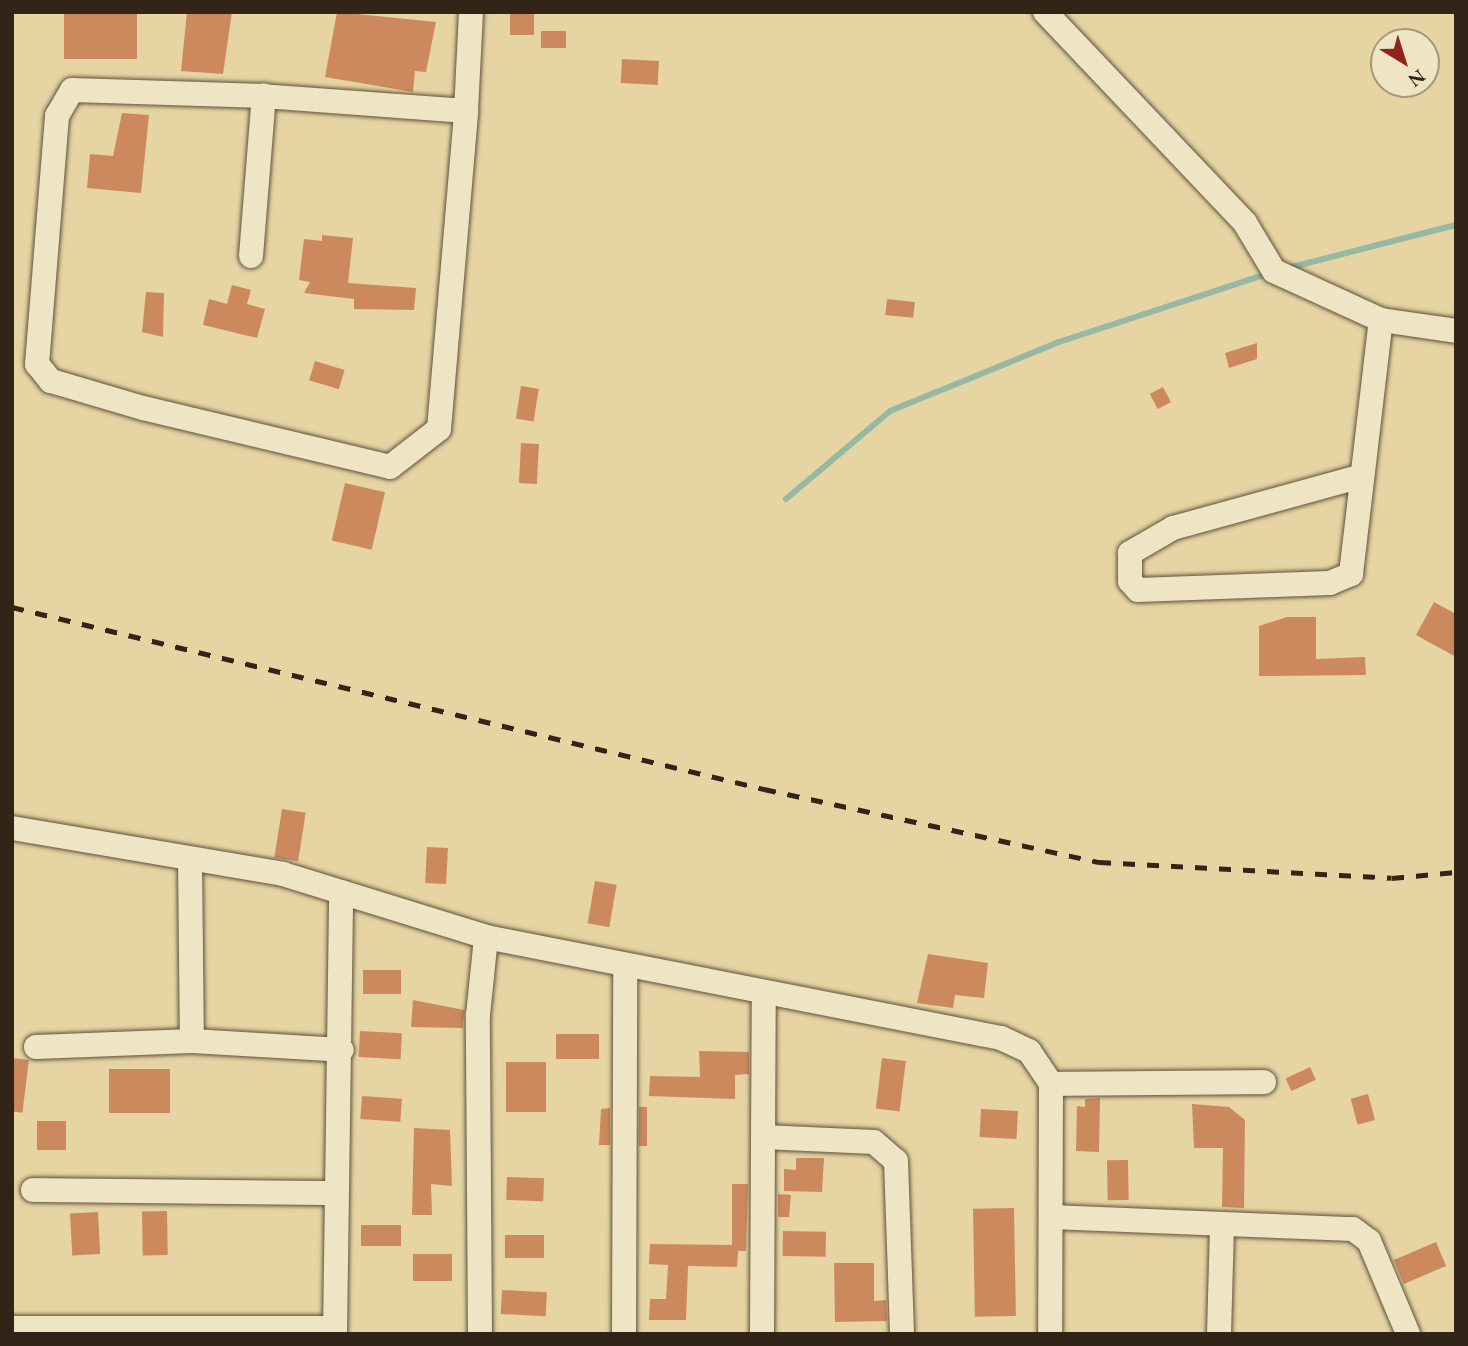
<!DOCTYPE html>
<style>
body{margin:0}
#map{position:relative;width:1468px;height:1346px;overflow:hidden;background:#e6d5a3;font-family:"EB Garamond",serif}
div>[style]{position:absolute}
.stream>*{height:6px;margin:-3px;padding:0 3px;transform-origin:3px;border-radius:3px;background:#97b9a3}
.building>*{inset:0;background:#cc895e;transform-origin:0 0}
.roads{filter:drop-shadow(0 0 2px #5f513b) drop-shadow(0 0 2px #5f513b)}
.minor>*{height:24px;margin:-12px;padding:0 12px;transform-origin:12px;border-radius:12px;background:#efe4c3}
.rail>*{height:5px;margin-top:-2.5px;transform-origin:0;background:repeating-linear-gradient(90deg,#322518 0 12px,transparent 0 24px)}
span{translate:-50% -50%;white-space:nowrap;text-align:center;line-height:1.15;-webkit-text-stroke:5px #efe4c3;paint-order:stroke}
.frame{position:absolute;inset:0;border:14px solid #322518;pointer-events:none}
.north{position:absolute;left:1370px;top:28px;width:70px;height:70px;box-sizing:border-box;background:#efe4c3;border:2px solid #a3987f;border-radius:50%;rotate:142deg;font-size:19px;font-weight:700;line-height:28px;text-align:center;color:#322518}
.north::after{content:'';display:block;margin:auto;width:24px;height:32px;background:#8f2418;clip-path:polygon(50% 0,100% 100%,50% 72%,0 100%)}
</style>
<div id="map">
<div class="stream">
<div style="left:1288px;top:268px;width:173px;rotate:-14.4deg"></div>
<div style="left:786px;top:499px;width:136px;rotate:-40.2deg"></div>
<div style="left:890px;top:411px;width:183px;rotate:-22.2deg"></div>
<div style="left:1059px;top:342px;width:219px;rotate:-18.1deg"></div>
</div>
<div class="building">
<div style="left:64px;top:12px;width:73px;height:47px"></div>
<div style="clip-path:polygon(187px 12px,232px 12px,223px 74px,181px 71px)"></div>
<div style="clip-path:polygon(337px 12px,436px 22px,426px 72px,415px 71px,413px 92px,325px 77px)"></div>
<div style="left:510px;top:12px;width:24px;height:23px"></div>
<div style="left:541px;top:31px;width:25px;height:17px"></div>
<div style="left:622px;top:59px;width:37px;height:24px;rotate:3deg"></div>
<div style="clip-path:polygon(122px 113px,149px 115px,141px 193px,87px 188px,90px 154px,113px 156px)"></div>
<div style="clip-path:polygon(322px 235px,353px 238px,348px 283px,416px 288px,414px 310px,354px 309px,354px 299px,304px 293px,310px 282px,299px 280px,304px 239px,322px 241px)"></div>
<div style="clip-path:polygon(232px 285px,251px 290px,247px 304px,265px 309px,257px 338px,203px 325px,209px 299px,227px 304px)"></div>
<div style="clip-path:polygon(146px 292px,164px 293px,163px 337px,142px 332px)"></div>
<div style="left:887px;top:299px;width:28px;height:16px;rotate:6deg"></div>
<div style="clip-path:polygon(1257px 343px,1257px 359px,1229px 368px,1225px 353px)"></div>
<div style="left:315px;top:361px;width:31px;height:20px;rotate:17deg"></div>
<div style="left:521px;top:386px;width:18px;height:33px;rotate:9deg"></div>
<div style="left:1163px;top:387px;width:17px;height:15px;rotate:62deg"></div>
<div style="left:521px;top:443px;width:18px;height:40px;rotate:3deg"></div>
<div style="left:345px;top:483px;width:41px;height:59px;rotate:13deg"></div>
<div style="clip-path:polygon(1434px 602px,1456px 614px,1456px 657px,1416px 635px)"></div>
<div style="clip-path:polygon(1287px 617px,1316px 617px,1316px 659px,1365px 657px,1366px 675px,1259px 676px,1259px 626px)"></div>
<div style="left:282px;top:809px;width:24px;height:49px;rotate:9deg"></div>
<div style="left:427px;top:847px;width:21px;height:36px;rotate:3deg"></div>
<div style="left:595px;top:881px;width:22px;height:43px;rotate:10deg"></div>
<div style="clip-path:polygon(928px 954px,988px 963px,984px 998px,955px 995px,953px 1008px,917px 1003px)"></div>
<div style="left:363px;top:970px;width:38px;height:24px"></div>
<div style="clip-path:polygon(413px 1000px,464px 1010px,463px 1028px,411px 1027px)"></div>
<div style="left:360px;top:1031px;width:42px;height:26px;rotate:3deg"></div>
<div style="left:556px;top:1034px;width:43px;height:25px"></div>
<div style="clip-path:polygon(699px 1051px,749px 1052px,749px 1074px,735px 1075px,735px 1099px,649px 1096px,650px 1076px,700px 1077px)"></div>
<div style="left:12px;top:1058px;width:17px;height:53px;rotate:7deg"></div>
<div style="left:882px;top:1058px;width:24px;height:51px;rotate:7deg"></div>
<div style="left:506px;top:1062px;width:40px;height:50px"></div>
<div style="left:1310px;top:1067px;width:14px;height:27px;rotate:65deg"></div>
<div style="left:109px;top:1069px;width:61px;height:44px"></div>
<div style="left:1368px;top:1094px;width:27px;height:18px;rotate:75deg"></div>
<div style="left:362px;top:1096px;width:40px;height:23px;rotate:4deg"></div>
<div style="clip-path:polygon(1100px 1098px,1099px 1152px,1076px 1151px,1077px 1106px,1085px 1107px,1085px 1099px)"></div>
<div style="clip-path:polygon(1192px 1104px,1229px 1107px,1245px 1120px,1244px 1208px,1222px 1207px,1223px 1148px,1194px 1148px)"></div>
<div style="left:639px;top:1107px;width:8px;height:39px"></div>
<div style="clip-path:polygon(610px 1108px,610px 1145px,599px 1145px,601px 1109px)"></div>
<div style="left:981px;top:1109px;width:37px;height:28px;rotate:3deg"></div>
<div style="left:37px;top:1121px;width:29px;height:29px"></div>
<div style="clip-path:polygon(414px 1128px,450px 1130px,452px 1186px,431px 1184px,432px 1215px,412px 1215px)"></div>
<div style="clip-path:polygon(796px 1158px,824px 1158px,822px 1192px,784px 1191px,784px 1169px,796px 1170px)"></div>
<div style="left:1128px;top:1160px;width:40px;height:21px;rotate:89deg"></div>
<div style="left:507px;top:1177px;width:37px;height:23px;rotate:2deg"></div>
<div style="clip-path:polygon(732px 1184px,748px 1184px,746px 1251px,738px 1251px,737px 1267px,688px 1266px,686px 1320px,649px 1320px,650px 1299px,666px 1299px,668px 1265px,649px 1264px,650px 1244px,732px 1245px)"></div>
<div style="clip-path:polygon(778px 1194px,791px 1195px,789px 1217px,778px 1217px)"></div>
<div style="left:1014px;top:1208px;width:108px;height:41px;rotate:89deg"></div>
<div style="left:167px;top:1211px;width:44px;height:25px;rotate:89deg"></div>
<div style="left:98px;top:1212px;width:42px;height:28px;rotate:87deg"></div>
<div style="left:361px;top:1225px;width:40px;height:21px"></div>
<div style="left:783px;top:1231px;width:43px;height:25px;rotate:1deg"></div>
<div style="left:505px;top:1235px;width:39px;height:23px"></div>
<div style="left:1436px;top:1242px;width:26px;height:46px;rotate:67deg"></div>
<div style="left:413px;top:1254px;width:39px;height:27px"></div>
<div style="clip-path:polygon(834px 1263px,874px 1263px,874px 1301px,886px 1300px,887px 1321px,835px 1322px)"></div>
<div style="left:502px;top:1290px;width:45px;height:24px;rotate:3deg"></div>
</div>
<div class="roads">
<div class="minor">
<div style="left:1045px;top:12px;width:291px;rotate:46.5deg"></div>
<div style="left:1245px;top:223px;width:56px;rotate:58.9deg"></div>
<div style="left:1274px;top:271px;width:118px;rotate:24.6deg"></div>
<div style="left:1381px;top:320px;width:76px;rotate:8.3deg"></div>
<div style="left:466px;top:111px;width:203px;rotate:-175.8deg"></div>
<div style="left:264px;top:96px;width:192px;rotate:-178.2deg"></div>
<div style="left:72px;top:90px;width:30px;rotate:120deg"></div>
<div style="left:57px;top:116px;width:249px;rotate:94.6deg"></div>
<div style="left:37px;top:364px;width:22px;rotate:51deg"></div>
<div style="left:51px;top:381px;width:96px;rotate:16.4deg"></div>
<div style="left:143px;top:408px;width:254px;rotate:13.4deg"></div>
<div style="left:390px;top:467px;width:62px;rotate:-37.8deg"></div>
<div style="left:439px;top:429px;width:319px;rotate:-85.1deg"></div>
<div style="left:466px;top:111px;width:99px;rotate:-87.1deg"></div>
<div style="left:251px;top:256px;width:161px;rotate:-85.4deg"></div>
<div style="left:1362px;top:476px;width:196px;rotate:164.6deg"></div>
<div style="left:1173px;top:528px;width:50px;rotate:149.8deg"></div>
<div style="left:1130px;top:553px;width:28px;rotate:90deg"></div>
<div style="left:1130px;top:581px;width:12px;rotate:48deg"></div>
<div style="left:1138px;top:590px;width:192px;rotate:-2.1deg"></div>
<div style="left:1330px;top:583px;width:23px;rotate:-23deg"></div>
<div style="left:1351px;top:574px;width:256px;rotate:-83.3deg"></div>
<div style="left:12px;top:828px;width:275px;rotate:9.6deg"></div>
<div style="left:283px;top:874px;width:213px;rotate:17.2deg"></div>
<div style="left:190px;top:859px;width:182px;rotate:89.4deg"></div>
<div style="left:36px;top:1047px;width:156px;rotate:-2.2deg"></div>
<div style="left:192px;top:1041px;width:150px;rotate:3.4deg"></div>
<div style="left:1051px;top:1084px;width:213px;rotate:-0.5deg"></div>
<div style="left:763px;top:1137px;width:111px;rotate:2.6deg"></div>
<div style="left:874px;top:1142px;width:29px;rotate:41deg"></div>
<div style="left:896px;top:1161px;width:173px;rotate:88deg"></div>
<div style="left:33px;top:1190px;width:301px;rotate:0.6deg"></div>
<div style="left:1051px;top:1217px;width:302px;rotate:2.3deg"></div>
<div style="left:1353px;top:1229px;width:20px;rotate:37deg"></div>
<div style="left:1369px;top:1241px;width:101px;rotate:67.2deg"></div>
<div style="left:12px;top:1328px;width:323px"></div>
<div style="left:335px;top:1334px;width:442px;rotate:-89.2deg"></div>
<div style="left:480px;top:1334px;width:319px;rotate:-90.4deg"></div>
<div style="left:478px;top:1015px;width:78px;rotate:-84.1deg"></div>
<div style="left:486px;top:937px;width:525px;rotate:11.1deg"></div>
<div style="left:1001px;top:1038px;width:31px;rotate:25deg"></div>
<div style="left:1029px;top:1051px;width:40px;rotate:56deg"></div>
<div style="left:1051px;top:1084px;width:250px;rotate:90.2deg"></div>
<div style="left:624px;top:1334px;width:369px;rotate:-89.8deg"></div>
<div style="left:762px;top:1334px;width:338px;rotate:-89.7deg"></div>
<div style="left:1219px;top:1334px;width:107px;rotate:-88.4deg"></div>
</div>
</div>
<div class="rail">
<div style="left:12px;top:607px;width:774px;rotate:13.61deg"></div>
<div style="left:764px;top:789px;width:343px;rotate:12.3deg"></div>
<div style="left:1099px;top:862px;width:293px;rotate:3.1deg"></div>
<div style="left:1392px;top:878px;width:64px;rotate:-5.4deg"></div>
</div>
<div class="frame"></div>
<div class="north">N</div>
</div>
